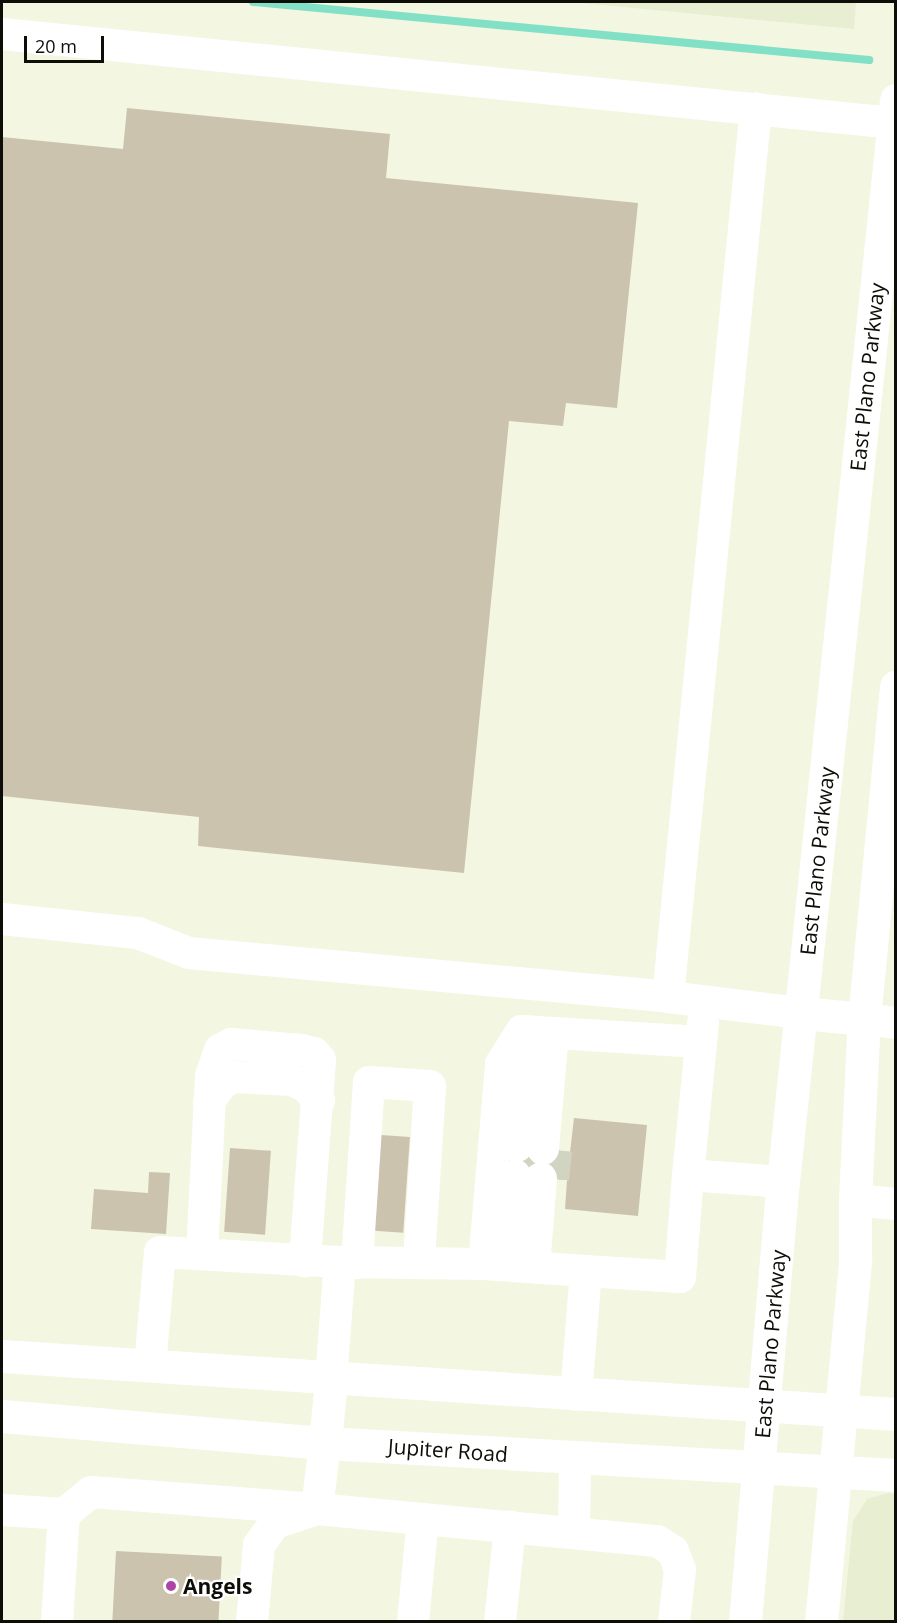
<!DOCTYPE html>
<style>
body{margin:0}
#map{position:relative;width:897px;height:1623px;overflow:hidden;background:#f3f7e1;font-family:"Open Sans",sans-serif}
div>[style]{position:absolute}
.built>*{inset:0;background:#e8eed1}
.stream>*{height:8px;margin:-4px;padding:0 4px;transform-origin:4px;border-radius:4px;background:#82e0c6}
.building>*{inset:0;background:#ccc3af;transform-origin:0 0}
.minor-tunnel>*{height:32px;margin-top:-16px;transform-origin:0;background:repeating-linear-gradient(90deg,#d0d4c0 0 32px,transparent 0 48px)}
.minor>*{height:32px;margin:-16px;padding:0 16px;transform-origin:16px;border-radius:16px;background:#fff}
.major>*{height:33px;margin:-16.5px;padding:0 16.5px;transform-origin:16.5px;border-radius:16.5px;background:#fff}
.dots>*{width:16px;height:16px;translate:-50% -50%;box-sizing:border-box;border:3px solid #fff;border-radius:50%}
span{translate:-50% -50%;white-space:nowrap;text-align:center;line-height:1.15;-webkit-text-stroke:4.5px #fff;paint-order:stroke}
.street-label{font-size:21px;color:#0c0e07}
.poi-label{font-size:21px;color:#0c0e07;font-weight:700}
.left{translate:0 -50%;text-align:left}
.frame{position:absolute;inset:0;border:3px solid #0c0e07;pointer-events:none}
.scale{position:absolute;left:24px;top:36px;width:80px;height:27px;box-sizing:border-box;border:3px solid #0c0e07;border-top:0;padding-left:8px;font-size:18px;line-height:21px;white-space:nowrap;color:#0c0e07;-webkit-text-stroke:4px #fff;paint-order:stroke}
</style>
<div id="map">
<div class="built">
<div style="clip-path:polygon(571px 2px,856px 2px,854px 29px)"></div>
<div style="clip-path:polygon(888px 1493px,895px 1494px,895px 1621px,843px 1621px,853px 1521px,867px 1499px)"></div>
</div>
<div class="stream">
<div style="left:253px;top:2px;width:619px;rotate:5.38deg"></div>
</div>
<div class="building">
<div style="clip-path:polygon(127px 108px,390px 134px,386px 178px,638px 203px,617px 408px,566px 403px,563px 426px,509px 421px,464px 873px,198px 846px,199px 817px,2px 796px,2px 137px,123px 149px)"></div>
<div style="clip-path:polygon(574px 1118px,647px 1125px,638px 1216px,565px 1209px,567px 1180px,501px 1174px,504px 1145px,570px 1152px)"></div>
<div style="left:381px;top:1135px;width:29px;height:96px;rotate:4deg"></div>
<div style="left:230px;top:1148px;width:41px;height:84px;rotate:4deg"></div>
<div style="clip-path:polygon(149px 1172px,170px 1173px,166px 1234px,91px 1229px,94px 1189px,148px 1193px)"></div>
<div style="left:116px;top:1551px;width:106px;height:71px;rotate:3deg"></div>
</div>
<div class="minor-tunnel">
<div style="left:526px;top:1176px;width:29px;rotate:-84deg"></div>
<div style="left:553px;top:1179px;width:29px;rotate:-84deg"></div>
</div>
<div class="minor">
<div style="left:2px;top:34px;width:895px;rotate:5.7deg"></div>
<div style="left:2px;top:919px;width:137px;rotate:5.9deg"></div>
<div style="left:138px;top:933px;width:55px;rotate:21.4deg"></div>
<div style="left:189px;top:953px;width:481px;rotate:5.2deg"></div>
<div style="left:668px;top:997px;width:134px;rotate:6.9deg"></div>
<div style="left:668px;top:997px;width:893px;rotate:-84.35deg"></div>
<div style="left:864px;top:1019px;width:32px;rotate:7deg"></div>
<div style="left:703px;top:1023px;width:153px;rotate:95.6deg"></div>
<div style="left:688px;top:1175px;width:95px;rotate:4.2deg"></div>
<div style="left:209px;top:1102px;width:23px;rotate:-56deg"></div>
<div style="left:222px;top:1083px;width:13px;rotate:-27deg"></div>
<div style="left:234px;top:1077px;width:58px;rotate:3deg"></div>
<div style="left:292px;top:1080px;width:14px;rotate:25deg"></div>
<div style="left:305px;top:1086px;width:20px;rotate:45deg"></div>
<div style="left:517px;top:1146px;width:115px;rotate:-85deg"></div>
<div style="left:543px;top:1149px;width:116px;rotate:-85.1deg"></div>
<div style="left:855px;top:1200px;width:41px;rotate:5.6deg"></div>
<div style="left:202px;top:1254px;width:178px;rotate:-87.1deg"></div>
<div style="left:211px;top:1076px;width:28px;rotate:-71deg"></div>
<div style="left:220px;top:1050px;width:13px;rotate:-29deg"></div>
<div style="left:231px;top:1044px;width:71px;rotate:4.8deg"></div>
<div style="left:302px;top:1050px;width:12px;rotate:14deg"></div>
<div style="left:314px;top:1053px;width:9px;rotate:49deg"></div>
<div style="left:320px;top:1060px;width:202px;rotate:94.3deg"></div>
<div style="left:357px;top:1263px;width:181px;rotate:-86.2deg"></div>
<div style="left:369px;top:1082px;width:61px;rotate:3.8deg"></div>
<div style="left:430px;top:1086px;width:176px;rotate:93.6deg"></div>
<div style="left:484px;top:1264px;width:201px;rotate:-85.1deg"></div>
<div style="left:501px;top:1064px;width:39px;rotate:-58deg"></div>
<div style="left:522px;top:1031px;width:179px;rotate:3.5deg"></div>
<div style="left:509px;top:1265px;width:90px;rotate:-86.2deg"></div>
<div style="left:534px;top:1267px;width:89px;rotate:-85.5deg"></div>
<div style="left:150px;top:1366px;width:114px;rotate:-85deg"></div>
<div style="left:160px;top:1252px;width:180px;rotate:3.2deg"></div>
<div style="left:340px;top:1262px;width:144px;rotate:0.8deg"></div>
<div style="left:484px;top:1264px;width:102px;rotate:3.9deg"></div>
<div style="left:331px;top:1379px;width:117px;rotate:-85.6deg"></div>
<div style="left:576px;top:1395px;width:124px;rotate:-85.4deg"></div>
<div style="left:586px;top:1271px;width:94px;rotate:3.7deg"></div>
<div style="left:680px;top:1277px;width:102px;rotate:-85.5deg"></div>
<div style="left:2px;top:1510px;width:62px;rotate:3.7deg"></div>
<div style="left:64px;top:1514px;width:35px;rotate:-39deg"></div>
<div style="left:91px;top:1492px;width:227px;rotate:4.3deg"></div>
<div style="left:317px;top:1509px;width:66px;rotate:-83.1deg"></div>
<div style="left:574px;top:1533px;width:74px;rotate:-89.2deg"></div>
<div style="left:57px;top:1622px;width:108px;rotate:-86.3deg"></div>
<div style="left:252px;top:1622px;width:77px;rotate:-84.8deg"></div>
<div style="left:259px;top:1545px;width:27px;rotate:-54deg"></div>
<div style="left:275px;top:1523px;width:44px;rotate:-18.4deg"></div>
<div style="left:317px;top:1509px;width:342px;rotate:5.4deg"></div>
<div style="left:657px;top:1541px;width:19px;rotate:32deg"></div>
<div style="left:673px;top:1551px;width:20px;rotate:70deg"></div>
<div style="left:680px;top:1570px;width:52px;rotate:96.6deg"></div>
<div style="left:413px;top:1622px;width:103px;rotate:-84.5deg"></div>
<div style="left:500px;top:1622px;width:96px;rotate:-84deg"></div>
</div>
<div class="major">
<div style="left:801px;top:1013px;width:63px;rotate:5.4deg"></div>
<div style="left:2px;top:1356px;width:896px;rotate:3.71deg"></div>
<div style="left:2px;top:1416px;width:324px;rotate:4.8deg"></div>
<div style="left:325px;top:1443px;width:572px;rotate:3.21deg"></div>
<div style="left:325px;top:1443px;width:64px;rotate:-84.6deg"></div>
<div style="left:745px;top:1622px;width:442px;rotate:-85.1deg"></div>
<div style="left:783px;top:1182px;width:1088px;rotate:-84.04deg"></div>
<div style="left:821px;top:1622px;width:365px;rotate:-84.6deg"></div>
<div style="left:855px;top:1259px;width:59px;rotate:-90deg"></div>
<div style="left:855px;top:1200px;width:181px;rotate:-87.2deg"></div>
<div style="left:864px;top:1019px;width:334px;rotate:-84.5deg"></div>
</div>
<div class="dots">
<div style="left:171px;top:1586px;background:#ae44a5"></div>
</div>
<div class="street-label">
<span style="left:867px;top:377px;rotate:-84deg">East Plano Parkway</span>
<span style="left:817px;top:861px;rotate:-84deg">East Plano Parkway</span>
<span style="left:770px;top:1344px;rotate:-85deg">East Plano Parkway</span>
<span style="left:448px;top:1450px;rotate:4deg">Jupiter Road</span>
</div>
<div class="poi-label">
<span class="left" style="left:183px;top:1586px">Angels</span>
</div>
<div class="frame"></div>
<div class="scale">20 m</div>
</div>
